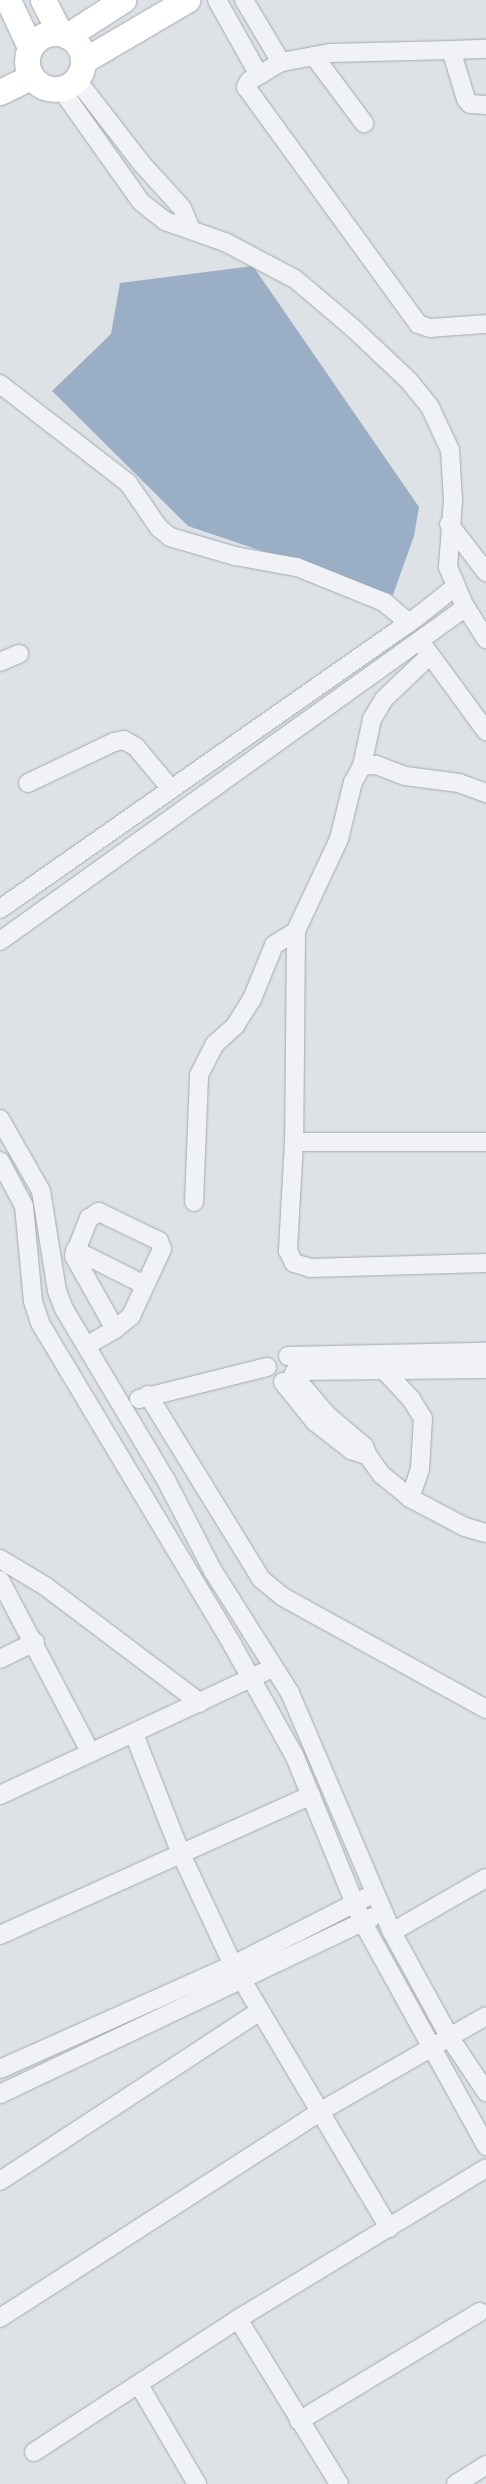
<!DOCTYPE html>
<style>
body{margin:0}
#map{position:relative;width:486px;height:2484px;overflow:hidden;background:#dee2e7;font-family:"Public Sans",sans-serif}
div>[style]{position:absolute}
.water>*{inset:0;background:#9aafc6}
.roads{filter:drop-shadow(0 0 1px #a4a9b1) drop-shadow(0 0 1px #a4a9b1)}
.street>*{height:18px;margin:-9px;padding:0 9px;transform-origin:9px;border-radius:9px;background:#f1f2f6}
.secondary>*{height:25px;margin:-12.5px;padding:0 12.5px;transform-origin:12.5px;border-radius:12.5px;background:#fff}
.secondary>.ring{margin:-12.5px;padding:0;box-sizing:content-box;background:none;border:25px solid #fff;border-radius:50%}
span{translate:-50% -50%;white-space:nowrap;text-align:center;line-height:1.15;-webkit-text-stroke:4px #edf0f5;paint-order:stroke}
</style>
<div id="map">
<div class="water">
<div style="clip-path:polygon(253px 266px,419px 507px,414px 536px,393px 595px,188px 526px,52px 391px,111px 334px,120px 283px)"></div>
</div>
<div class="roads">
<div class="street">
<div style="left:217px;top:0;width:86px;rotate:60.8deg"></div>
<div style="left:244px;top:0;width:72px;rotate:59.2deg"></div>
<div style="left:451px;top:50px;width:35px;rotate:-2deg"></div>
<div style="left:314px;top:56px;width:84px;rotate:53.3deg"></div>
<div style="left:77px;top:80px;width:106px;rotate:52.3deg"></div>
<div style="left:142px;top:164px;width:59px;rotate:47.7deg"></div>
<div style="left:182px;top:208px;width:23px;rotate:67deg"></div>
<div style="left:61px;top:89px;width:138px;rotate:54.7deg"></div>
<div style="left:141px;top:202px;width:31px;rotate:38deg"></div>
<div style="left:165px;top:221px;width:64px;rotate:19.3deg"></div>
<div style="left:225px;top:242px;width:79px;rotate:27.9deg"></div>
<div style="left:295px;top:279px;width:76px;rotate:40.2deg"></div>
<div style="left:353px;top:328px;width:77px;rotate:43.4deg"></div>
<div style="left:409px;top:381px;width:33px;rotate:51deg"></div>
<div style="left:430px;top:407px;width:47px;rotate:65.1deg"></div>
<div style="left:450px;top:450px;width:50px;rotate:86.6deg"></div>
<div style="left:453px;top:500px;width:67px;rotate:94.3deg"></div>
<div style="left:448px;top:567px;width:39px;rotate:67deg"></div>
<div style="left:463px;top:603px;width:43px;rotate:57.4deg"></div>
<div style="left:486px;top:105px;width:16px;rotate:-176deg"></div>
<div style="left:470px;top:104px;width:6px;rotate:-129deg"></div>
<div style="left:466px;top:99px;width:51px;rotate:-107deg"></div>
<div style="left:451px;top:50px;width:121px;rotate:178.6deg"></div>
<div style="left:330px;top:53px;width:50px;rotate:169.6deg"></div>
<div style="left:281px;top:62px;width:37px;rotate:149deg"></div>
<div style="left:249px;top:81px;width:7px;rotate:117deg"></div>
<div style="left:246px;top:87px;width:293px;rotate:54deg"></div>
<div style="left:418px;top:324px;width:13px;rotate:18deg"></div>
<div style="left:430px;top:328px;width:56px;rotate:-4.1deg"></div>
<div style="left:0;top:384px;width:162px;rotate:37.7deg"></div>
<div style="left:128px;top:483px;width:55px;rotate:55.4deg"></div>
<div style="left:159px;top:528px;width:14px;rotate:39deg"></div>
<div style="left:170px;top:537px;width:68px;rotate:16.3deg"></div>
<div style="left:235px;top:556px;width:63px;rotate:10.1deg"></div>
<div style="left:297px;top:567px;width:94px;rotate:21.9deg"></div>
<div style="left:384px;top:602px;width:33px;rotate:40deg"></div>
<div style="left:449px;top:524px;width:61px;rotate:52.4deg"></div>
<div style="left:423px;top:645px;width:107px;rotate:53.8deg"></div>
<div style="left:0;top:662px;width:21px;rotate:-23deg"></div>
<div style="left:362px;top:766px;width:48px;rotate:-78deg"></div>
<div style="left:372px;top:719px;width:23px;rotate:-59deg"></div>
<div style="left:384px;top:699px;width:62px;rotate:-43.7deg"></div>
<div style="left:28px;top:783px;width:95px;rotate:-25.5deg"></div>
<div style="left:114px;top:742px;width:10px;rotate:-11deg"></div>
<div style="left:124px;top:740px;width:14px;rotate:30deg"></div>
<div style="left:136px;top:747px;width:55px;rotate:50.2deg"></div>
<div style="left:486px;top:793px;width:29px;rotate:-160deg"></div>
<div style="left:459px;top:783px;width:54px;rotate:-172.6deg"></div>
<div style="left:405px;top:776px;width:31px;rotate:-159deg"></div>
<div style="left:376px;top:765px;width:14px;rotate:176deg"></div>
<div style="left:362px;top:766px;width:18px;rotate:119deg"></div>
<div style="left:353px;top:782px;width:59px;rotate:103.8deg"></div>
<div style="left:339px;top:839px;width:102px;rotate:115.1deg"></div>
<div style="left:296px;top:931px;width:211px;rotate:90.5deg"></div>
<div style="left:294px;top:1142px;width:109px;rotate:93.2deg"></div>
<div style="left:288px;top:1251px;width:13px;rotate:63deg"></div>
<div style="left:294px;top:1263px;width:17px;rotate:17deg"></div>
<div style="left:310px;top:1268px;width:176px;rotate:-1.6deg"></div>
<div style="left:0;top:909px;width:509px;rotate:-35deg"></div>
<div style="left:417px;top:617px;width:48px;rotate:-38.3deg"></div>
<div style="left:0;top:941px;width:573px;rotate:-35.63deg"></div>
<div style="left:0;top:1119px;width:83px;rotate:60.3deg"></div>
<div style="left:41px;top:1191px;width:101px;rotate:80.9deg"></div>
<div style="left:57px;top:1291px;width:19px;rotate:69deg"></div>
<div style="left:64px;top:1309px;width:201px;rotate:59.2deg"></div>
<div style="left:167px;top:1482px;width:100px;rotate:62.7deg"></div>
<div style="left:213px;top:1571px;width:144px;rotate:57.7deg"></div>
<div style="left:290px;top:1693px;width:260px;rotate:66.9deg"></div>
<div style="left:392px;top:1932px;width:121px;rotate:61.3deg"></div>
<div style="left:450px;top:2038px;width:65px;rotate:56.3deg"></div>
<div style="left:294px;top:1142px;width:192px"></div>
<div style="left:0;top:1161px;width:51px;rotate:61.9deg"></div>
<div style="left:24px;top:1206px;width:95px;rotate:84.6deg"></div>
<div style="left:33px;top:1301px;width:23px;rotate:72deg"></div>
<div style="left:40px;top:1323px;width:376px;rotate:59.1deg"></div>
<div style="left:233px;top:1646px;width:127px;rotate:60.8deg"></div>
<div style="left:295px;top:1757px;width:177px;rotate:67.8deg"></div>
<div style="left:362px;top:1921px;width:257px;rotate:61.1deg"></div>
<div style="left:194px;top:1202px;width:127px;rotate:-87.7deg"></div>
<div style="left:199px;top:1075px;width:35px;rotate:-63deg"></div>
<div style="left:215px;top:1044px;width:27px;rotate:-42deg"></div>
<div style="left:235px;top:1026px;width:32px;rotate:-58deg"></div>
<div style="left:252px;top:999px;width:58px;rotate:-67.8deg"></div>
<div style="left:274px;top:945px;width:26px;rotate:-32deg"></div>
<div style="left:75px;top:1250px;width:78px;rotate:26.6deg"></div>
<div style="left:86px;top:1346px;width:34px;rotate:-30deg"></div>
<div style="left:115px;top:1329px;width:21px;rotate:-39deg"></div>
<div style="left:131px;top:1316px;width:74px;rotate:-65.2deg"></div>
<div style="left:162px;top:1249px;width:9px;rotate:-111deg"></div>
<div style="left:159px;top:1241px;width:67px;rotate:-154.2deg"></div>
<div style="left:99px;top:1212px;width:12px;rotate:149deg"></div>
<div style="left:89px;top:1218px;width:41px;rotate:111.5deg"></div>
<div style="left:74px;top:1256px;width:84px;rotate:60.7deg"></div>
<div style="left:288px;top:1356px;width:198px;rotate:-1.2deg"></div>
<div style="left:384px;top:1370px;width:40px;rotate:47deg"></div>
<div style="left:411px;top:1399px;width:22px;rotate:58deg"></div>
<div style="left:423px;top:1418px;width:51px;rotate:93.4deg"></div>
<div style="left:420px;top:1469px;width:31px;rotate:109deg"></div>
<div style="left:295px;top:1371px;width:191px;rotate:-0.6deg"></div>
<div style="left:293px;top:1375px;width:54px;rotate:49.5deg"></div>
<div style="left:328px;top:1416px;width:47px;rotate:39.8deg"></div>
<div style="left:364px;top:1446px;width:11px;rotate:68deg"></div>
<div style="left:283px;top:1382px;width:51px;rotate:51.3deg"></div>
<div style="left:315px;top:1422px;width:46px;rotate:37.9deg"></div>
<div style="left:351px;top:1450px;width:18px;rotate:19deg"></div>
<div style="left:368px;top:1456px;width:24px;rotate:54deg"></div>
<div style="left:382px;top:1475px;width:36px;rotate:39deg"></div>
<div style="left:410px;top:1498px;width:62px;rotate:27.8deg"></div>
<div style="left:465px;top:1527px;width:22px;rotate:16deg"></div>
<div style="left:148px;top:1395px;width:216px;rotate:58.4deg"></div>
<div style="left:261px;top:1579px;width:28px;rotate:39deg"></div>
<div style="left:283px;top:1597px;width:232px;rotate:28.9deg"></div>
<div style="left:139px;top:1399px;width:132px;rotate:-14deg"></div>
<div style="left:0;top:1559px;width:52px;rotate:31deg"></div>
<div style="left:45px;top:1586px;width:194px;rotate:37deg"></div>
<div style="left:0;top:1580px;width:195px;rotate:62.3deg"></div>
<div style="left:0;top:1659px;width:39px;rotate:-26deg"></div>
<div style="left:134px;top:1734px;width:129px;rotate:68.6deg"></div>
<div style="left:181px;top:1854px;width:123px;rotate:64.9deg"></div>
<div style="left:233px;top:1965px;width:306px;rotate:59.3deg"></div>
<div style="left:0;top:1795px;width:302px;rotate:-25deg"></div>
<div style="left:392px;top:1932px;width:108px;rotate:-29.9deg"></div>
<div style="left:0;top:1935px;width:341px;rotate:-24.2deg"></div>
<div style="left:0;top:2069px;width:255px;rotate:-24.1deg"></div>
<div style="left:233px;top:1965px;width:148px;rotate:-26.9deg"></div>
<div style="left:0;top:2094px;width:412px;rotate:-25.4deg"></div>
<div style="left:0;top:2181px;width:308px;rotate:-33.2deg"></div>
<div style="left:0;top:2318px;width:382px;rotate:-32.8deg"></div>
<div style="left:321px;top:2111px;width:190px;rotate:-29.9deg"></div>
<div style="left:238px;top:2319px;width:193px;rotate:58.5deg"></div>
<div style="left:139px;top:2385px;width:115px;rotate:59.6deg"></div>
<div style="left:299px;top:2421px;width:211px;rotate:-31.1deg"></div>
<div style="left:34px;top:2452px;width:244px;rotate:-33.1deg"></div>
<div style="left:238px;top:2319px;width:290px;rotate:-31.3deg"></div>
<div style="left:456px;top:2484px;width:36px;rotate:-32deg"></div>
</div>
<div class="secondary">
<div style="left:8px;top:0;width:52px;rotate:64.9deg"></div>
<div style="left:43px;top:0;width:37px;rotate:63deg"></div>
<div class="ring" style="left:27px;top:33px;width:31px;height:31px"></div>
<div style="left:67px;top:36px;width:67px;rotate:-32.7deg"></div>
<div style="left:83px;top:61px;width:121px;rotate:-30.4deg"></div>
<div style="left:0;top:92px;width:34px;rotate:-26deg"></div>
</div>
</div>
</div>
